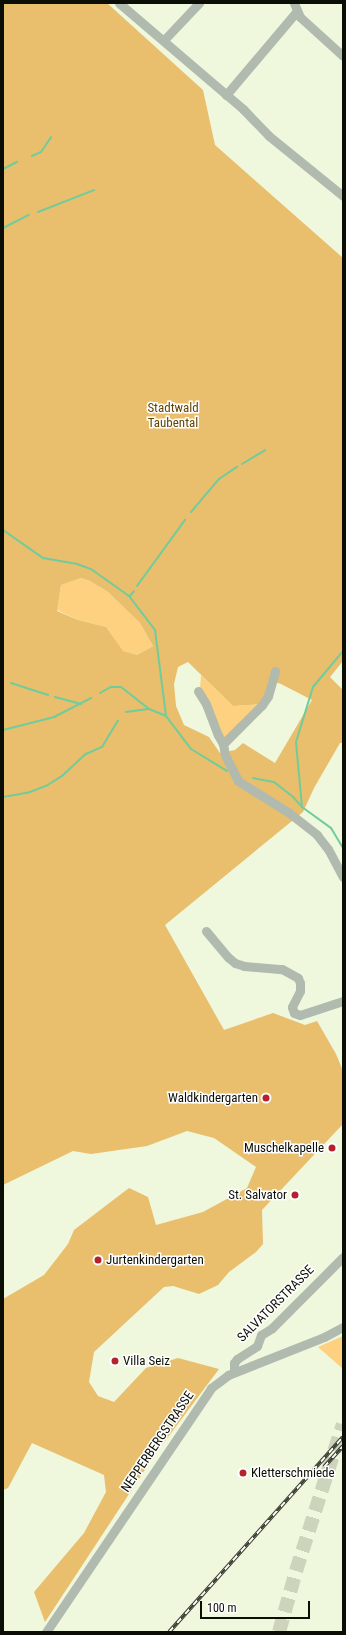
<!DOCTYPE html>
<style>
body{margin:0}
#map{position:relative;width:346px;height:1635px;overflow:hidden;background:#eff7dc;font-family:"Roboto Condensed",sans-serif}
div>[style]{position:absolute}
.green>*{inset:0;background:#fdd180}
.forest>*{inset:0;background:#e9be6c}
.stream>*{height:2px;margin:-1px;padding:0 1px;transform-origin:1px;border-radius:1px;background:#71cc9c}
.highway-tunnel>*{height:14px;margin-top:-7px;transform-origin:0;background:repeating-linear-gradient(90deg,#cdd4bc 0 14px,transparent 0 21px)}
.minor>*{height:9px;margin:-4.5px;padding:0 4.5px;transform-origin:4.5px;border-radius:4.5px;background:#b1baaf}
.rail>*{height:3.5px;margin-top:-1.75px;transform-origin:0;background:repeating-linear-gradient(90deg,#fff 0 6px,#3a3e31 0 12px);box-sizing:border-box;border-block:1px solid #3a3e31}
.dots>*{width:11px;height:11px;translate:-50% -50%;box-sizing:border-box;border:2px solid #fff;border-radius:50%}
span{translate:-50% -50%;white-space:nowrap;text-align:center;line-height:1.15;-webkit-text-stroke:3px #fff;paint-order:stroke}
.park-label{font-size:13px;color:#624500}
.poi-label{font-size:13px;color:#0b0e05}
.right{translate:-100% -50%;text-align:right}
.left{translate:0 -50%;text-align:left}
.street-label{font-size:13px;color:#0b0e05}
.frame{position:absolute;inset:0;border:4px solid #0b0e05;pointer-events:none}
.scale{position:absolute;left:200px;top:1601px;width:110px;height:18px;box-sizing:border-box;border:2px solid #0b0e05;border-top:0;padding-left:5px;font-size:12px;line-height:14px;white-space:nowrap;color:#0b0e05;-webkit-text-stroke:3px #fff;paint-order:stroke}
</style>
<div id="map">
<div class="green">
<div style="clip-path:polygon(81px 578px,90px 581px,108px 592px,140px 623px,153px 646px,137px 655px,122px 651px,106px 627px,78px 620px,57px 610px,61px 585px)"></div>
<div style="clip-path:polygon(201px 675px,233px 706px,262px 704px,225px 742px,210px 705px,200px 689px)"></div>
<div style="clip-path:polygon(343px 1336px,343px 1369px,318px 1347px)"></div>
</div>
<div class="forest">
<div style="clip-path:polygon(evenodd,3px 3px,107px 3px,203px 90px,215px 145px,343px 258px,343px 661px,330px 677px,343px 690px,343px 743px,340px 743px,314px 788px,303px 812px,165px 925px,224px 1030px,273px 1013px,305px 1025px,317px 1021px,336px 1054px,343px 1071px,343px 1124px,262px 1210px,263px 1244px,256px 1252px,229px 1272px,218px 1285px,199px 1294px,173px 1286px,164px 1287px,94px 1352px,89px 1382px,98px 1396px,114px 1402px,146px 1368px,178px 1358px,219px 1369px,156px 1453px,45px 1622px,34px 1592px,84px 1533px,106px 1492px,104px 1475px,32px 1443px,8px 1488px,3px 1490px,3px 1299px,44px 1275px,68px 1244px,74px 1230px,129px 1188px,148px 1197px,156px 1225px,203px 1212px,247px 1188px,256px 1167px,214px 1138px,187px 1131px,147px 1146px,91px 1154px,73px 1151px,3px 1185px,3px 3px,81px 578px,90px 581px,108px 592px,140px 623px,153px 646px,137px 655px,123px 651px,106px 627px,78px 620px,57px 611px,61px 585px,81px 578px,3px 3px,188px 662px,233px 706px,262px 704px,269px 680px,281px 684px,312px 700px,275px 763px,243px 743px,235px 750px,220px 753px,209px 737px,184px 725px,176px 706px,174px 684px,178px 667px,188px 662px)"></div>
</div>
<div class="stream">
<div style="left:32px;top:156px;width:10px;rotate:-24deg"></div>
<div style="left:41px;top:152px;width:18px;rotate:-56deg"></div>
<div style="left:3px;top:169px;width:16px;rotate:-27deg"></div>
<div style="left:38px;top:212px;width:60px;rotate:-21.4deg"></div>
<div style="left:3px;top:228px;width:29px;rotate:-27deg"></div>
<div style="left:242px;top:464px;width:27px;rotate:-31deg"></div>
<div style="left:191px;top:512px;width:43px;rotate:-49.7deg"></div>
<div style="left:219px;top:479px;width:22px;rotate:-34deg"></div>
<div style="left:3px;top:530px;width:49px;rotate:35deg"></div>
<div style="left:43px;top:558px;width:35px;rotate:10deg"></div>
<div style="left:77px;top:564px;width:15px;rotate:20deg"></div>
<div style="left:91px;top:569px;width:47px;rotate:35.4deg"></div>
<div style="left:129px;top:596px;width:43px;rotate:52.6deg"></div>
<div style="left:155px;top:630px;width:87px;rotate:82.7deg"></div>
<div style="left:166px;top:716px;width:41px;rotate:52.9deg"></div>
<div style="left:191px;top:749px;width:42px;rotate:31.4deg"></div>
<div style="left:137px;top:586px;width:82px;rotate:-54deg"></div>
<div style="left:130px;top:596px;width:6px;rotate:-51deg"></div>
<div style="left:11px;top:683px;width:39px;rotate:18deg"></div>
<div style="left:100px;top:693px;width:13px;rotate:-29deg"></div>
<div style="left:111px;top:687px;width:10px"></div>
<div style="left:121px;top:687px;width:36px;rotate:38deg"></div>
<div style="left:149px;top:709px;width:18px;rotate:22deg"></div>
<div style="left:55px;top:697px;width:27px;rotate:15deg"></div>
<div style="left:126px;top:712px;width:22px;rotate:-8deg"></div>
<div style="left:3px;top:730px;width:53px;rotate:-14.3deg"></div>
<div style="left:54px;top:717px;width:42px;rotate:-27.2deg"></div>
<div style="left:253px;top:778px;width:21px;rotate:11deg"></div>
<div style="left:274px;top:782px;width:24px;rotate:38deg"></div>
<div style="left:293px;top:797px;width:13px;rotate:48deg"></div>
<div style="left:302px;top:807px;width:36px;rotate:36deg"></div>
<div style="left:331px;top:828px;width:23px;rotate:59deg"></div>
<div style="left:3px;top:797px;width:27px;rotate:-10deg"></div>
<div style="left:30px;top:792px;width:17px;rotate:-21deg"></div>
<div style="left:46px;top:786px;width:19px;rotate:-32deg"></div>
<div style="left:62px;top:776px;width:33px;rotate:-43deg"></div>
<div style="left:86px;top:754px;width:17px;rotate:-24deg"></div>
<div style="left:102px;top:747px;width:31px;rotate:-59deg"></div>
<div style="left:302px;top:807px;width:65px;rotate:-95.3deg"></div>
<div style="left:296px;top:742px;width:58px;rotate:-72.8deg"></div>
<div style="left:313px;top:687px;width:47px;rotate:-50.2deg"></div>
</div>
<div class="highway-tunnel">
<div style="left:279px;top:1632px;width:63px;rotate:-74.4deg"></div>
<div style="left:296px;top:1571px;width:154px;rotate:-72.3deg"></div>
</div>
<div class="minor">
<div style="left:119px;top:3px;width:163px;rotate:40.5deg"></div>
<div style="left:243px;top:109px;width:37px;rotate:46deg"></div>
<div style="left:269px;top:136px;width:95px;rotate:39deg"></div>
<div style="left:294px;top:3px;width:15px;rotate:67deg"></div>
<div style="left:300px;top:17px;width:58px;rotate:42.2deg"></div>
<div style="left:164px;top:40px;width:51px;rotate:-46.6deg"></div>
<div style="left:226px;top:95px;width:110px;rotate:-49.8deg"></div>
<div style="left:198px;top:691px;width:15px;rotate:58deg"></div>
<div style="left:206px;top:704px;width:33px;rotate:69deg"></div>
<div style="left:218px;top:735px;width:10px;rotate:61deg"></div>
<div style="left:223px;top:744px;width:11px;rotate:80deg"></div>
<div style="left:225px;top:755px;width:29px;rotate:63deg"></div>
<div style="left:238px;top:781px;width:59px;rotate:31.8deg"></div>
<div style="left:288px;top:812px;width:37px;rotate:38deg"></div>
<div style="left:317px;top:835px;width:18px;rotate:52deg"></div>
<div style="left:328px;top:849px;width:32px;rotate:62deg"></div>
<div style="left:223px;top:744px;width:55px;rotate:-45deg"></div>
<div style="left:262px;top:705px;width:11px;rotate:-56deg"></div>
<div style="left:268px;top:696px;width:26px;rotate:-74deg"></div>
<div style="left:206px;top:931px;width:35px;rotate:50deg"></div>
<div style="left:229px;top:958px;width:8px;rotate:40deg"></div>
<div style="left:235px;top:963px;width:9px;rotate:18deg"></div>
<div style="left:244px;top:966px;width:38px;rotate:5deg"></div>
<div style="left:282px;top:969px;width:18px;rotate:29deg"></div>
<div style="left:298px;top:978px;width:5px;rotate:68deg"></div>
<div style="left:300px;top:983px;width:8px;rotate:90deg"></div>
<div style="left:300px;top:991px;width:18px;rotate:117deg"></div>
<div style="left:292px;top:1007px;width:6px;rotate:72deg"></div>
<div style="left:294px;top:1013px;width:6px;rotate:18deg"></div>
<div style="left:300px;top:1015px;width:45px;rotate:-18deg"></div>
<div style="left:234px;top:1372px;width:9px;rotate:-90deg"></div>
<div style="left:234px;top:1363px;width:5px;rotate:-53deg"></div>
<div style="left:237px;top:1359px;width:24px;rotate:-33deg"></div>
<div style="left:257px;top:1346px;width:12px;rotate:-70deg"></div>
<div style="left:261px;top:1335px;width:13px;rotate:-32deg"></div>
<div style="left:272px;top:1328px;width:100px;rotate:-45deg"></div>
<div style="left:46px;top:1632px;width:295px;rotate:-55.9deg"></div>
<div style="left:211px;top:1388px;width:21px;rotate:-37deg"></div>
<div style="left:228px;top:1375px;width:103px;rotate:-21.6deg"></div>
<div style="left:324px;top:1337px;width:21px;rotate:-28deg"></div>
</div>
<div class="rail">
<div style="left:324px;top:1467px;width:28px;rotate:-48deg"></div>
<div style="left:169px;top:1632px;width:261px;rotate:-48.3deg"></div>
</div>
<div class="dots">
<div style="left:266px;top:1098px;background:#b4232c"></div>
<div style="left:332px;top:1148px;background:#b4232c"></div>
<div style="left:295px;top:1195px;background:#b4232c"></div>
<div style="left:98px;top:1260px;background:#b4232c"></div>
<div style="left:115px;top:1361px;background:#b4232c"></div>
<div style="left:243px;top:1473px;background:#b4232c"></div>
</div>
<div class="park-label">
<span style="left:173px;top:416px">Stadtwald<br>Taubental</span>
</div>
<div class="poi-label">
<span class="right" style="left:258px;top:1098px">Waldkindergarten</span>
<span class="right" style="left:324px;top:1148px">Muschelkapelle</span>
<span class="right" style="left:287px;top:1195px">St. Salvator</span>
<span class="left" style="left:106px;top:1260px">Jurtenkindergarten</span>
<span class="left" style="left:123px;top:1361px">Villa Seiz</span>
<span class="left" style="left:251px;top:1473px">Kletterschmiede</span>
</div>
<div class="street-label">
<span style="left:276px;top:1304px;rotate:-45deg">SALVATORSTRASSE</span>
<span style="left:158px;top:1442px;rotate:-56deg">NEPPERBERGSTRASSE</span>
</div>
<div class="frame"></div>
<div class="scale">100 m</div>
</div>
